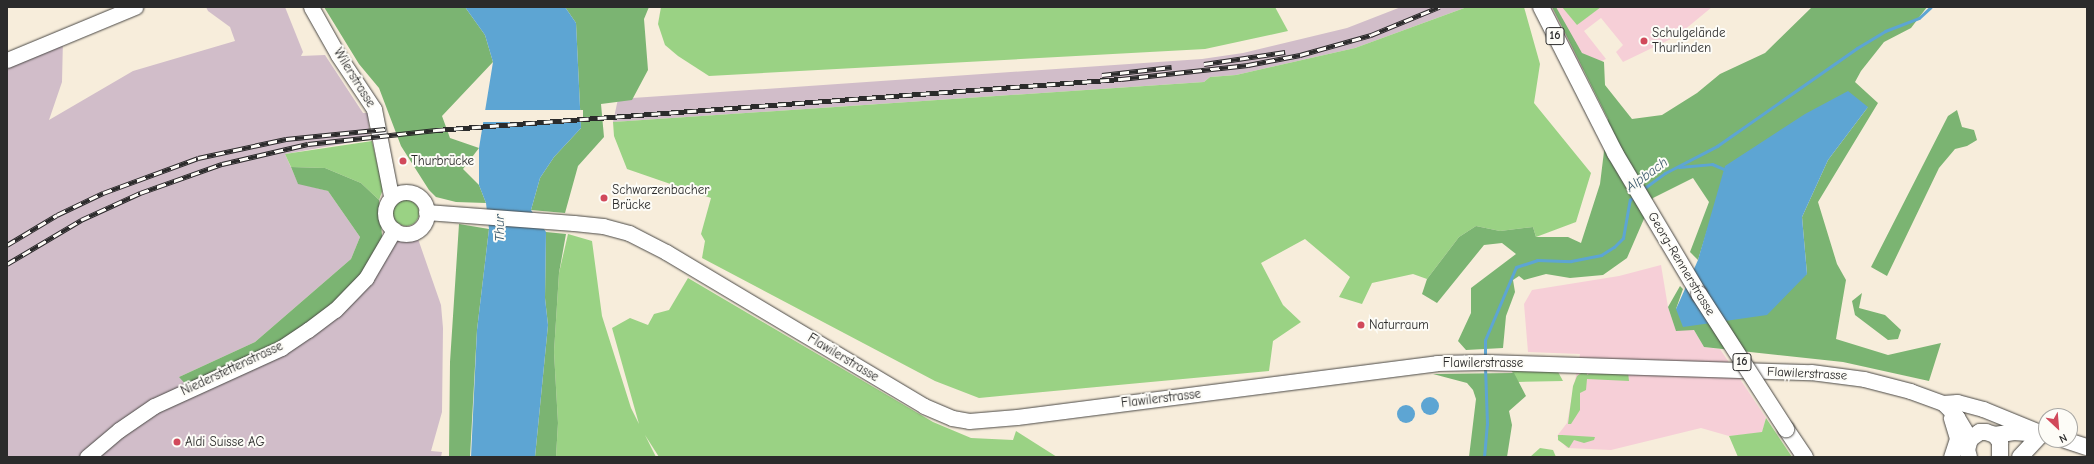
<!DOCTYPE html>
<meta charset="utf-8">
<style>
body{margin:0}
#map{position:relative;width:2094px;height:464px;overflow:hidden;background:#f7eddb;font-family:"Comic Neue",sans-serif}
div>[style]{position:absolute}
.built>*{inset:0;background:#f6cfd7}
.industrial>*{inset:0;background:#d1bdc9}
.green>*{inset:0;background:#9ad284}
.round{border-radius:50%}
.forest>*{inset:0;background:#7bb472}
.water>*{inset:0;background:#5da5d3}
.pier>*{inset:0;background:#f7eddb;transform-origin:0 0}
.stream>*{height:3px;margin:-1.5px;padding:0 1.5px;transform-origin:1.5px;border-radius:1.5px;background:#5da5d3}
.roads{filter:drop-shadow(0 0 1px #4a4845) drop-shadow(0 0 1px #4a4845)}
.secondary>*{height:15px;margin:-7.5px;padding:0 7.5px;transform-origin:7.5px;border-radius:7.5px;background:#fff}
.secondary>.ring{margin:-7.5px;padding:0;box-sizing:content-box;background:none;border:15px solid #fff;border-radius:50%}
.primary>*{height:16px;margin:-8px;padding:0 8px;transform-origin:8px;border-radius:8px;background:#fff}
.rail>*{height:4.5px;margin-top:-2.25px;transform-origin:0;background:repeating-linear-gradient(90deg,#fdfcf7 0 9px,#2b2b2b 0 18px);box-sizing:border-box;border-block:1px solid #2b2b2b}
.bridges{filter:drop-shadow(0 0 1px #4a4845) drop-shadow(0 0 1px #4a4845)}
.primary-bridge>*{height:16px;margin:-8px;padding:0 8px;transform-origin:8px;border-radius:8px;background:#fff}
.dots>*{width:11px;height:11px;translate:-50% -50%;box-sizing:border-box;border:2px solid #fdfcf7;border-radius:50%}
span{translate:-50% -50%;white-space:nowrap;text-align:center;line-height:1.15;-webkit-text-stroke:4px #fdfcf7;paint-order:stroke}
.shield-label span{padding:1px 3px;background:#fdfcf7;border:1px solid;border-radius:3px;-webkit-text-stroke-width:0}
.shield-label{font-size:12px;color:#2b2b2b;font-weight:700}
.poi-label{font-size:13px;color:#2b2b2b}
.left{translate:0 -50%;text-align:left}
.street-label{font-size:13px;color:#2b2b2b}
.water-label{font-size:14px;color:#3f5c6e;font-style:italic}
.frame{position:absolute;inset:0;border:8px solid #2b2b2b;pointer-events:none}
.north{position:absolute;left:2038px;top:408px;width:40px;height:40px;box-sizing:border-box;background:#fdfcf7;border:1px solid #a9a8a5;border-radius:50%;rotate:154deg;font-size:11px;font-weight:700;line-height:16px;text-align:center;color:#2b2b2b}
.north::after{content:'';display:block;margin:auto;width:14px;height:18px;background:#d1495b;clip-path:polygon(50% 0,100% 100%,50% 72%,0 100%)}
</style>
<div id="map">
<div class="built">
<div style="clip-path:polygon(1551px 7px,1712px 7px,1677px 36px,1623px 62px,1616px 52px,1623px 45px,1601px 18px,1584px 31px,1606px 59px,1582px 70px)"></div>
<div style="clip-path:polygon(1661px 265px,1668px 307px,1676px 330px,1694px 330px,1704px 347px,1720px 349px,1766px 418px,1762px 433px,1729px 436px,1701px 428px,1611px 450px,1567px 448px,1557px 436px,1567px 423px,1580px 354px,1528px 352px,1524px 304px,1532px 290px,1619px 276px)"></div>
</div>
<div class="industrial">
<div style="clip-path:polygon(206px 7px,285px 7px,303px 52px,301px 56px,325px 55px,363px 113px,368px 113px,370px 139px,285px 154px,298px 183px,328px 191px,360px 237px,351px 259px,255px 342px,179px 377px,247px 365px,398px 233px,416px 233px,441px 305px,443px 328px,442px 412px,431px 451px,442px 452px,441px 457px,7px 457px,7px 60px,63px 39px,62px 82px,49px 120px,133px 71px,235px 41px,230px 27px,208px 11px)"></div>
<div style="clip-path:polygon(1401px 7px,1467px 7px,1355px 48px,1236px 75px,1210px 77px,1204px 82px,613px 122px,618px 99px,1202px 59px,1243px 53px,1347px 28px)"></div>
</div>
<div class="green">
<div style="clip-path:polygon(661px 7px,1275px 7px,1288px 31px,1205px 49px,709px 76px,678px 56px,665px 45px,658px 24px)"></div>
<div style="clip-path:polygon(1467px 7px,1524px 7px,1540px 64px,1534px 103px,1591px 173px,1576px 222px,1536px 237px,1533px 227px,1500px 231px,1476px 226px,1459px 237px,1427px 279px,1413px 274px,1372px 283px,1362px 304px,1339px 297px,1350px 277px,1305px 239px,1261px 263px,1283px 305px,1301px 322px,1273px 341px,1269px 371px,979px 398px,935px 381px,702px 258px,705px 241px,701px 234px,711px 198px,627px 169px,614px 136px,613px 122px,1204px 82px,1210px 77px,1236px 75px,1355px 48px)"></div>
<div style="clip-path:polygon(1562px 7px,1601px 7px,1577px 25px)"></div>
<div style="clip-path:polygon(372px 141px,383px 189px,379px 200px,361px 183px,325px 168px,291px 167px,285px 154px)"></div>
<div class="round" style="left:393px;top:200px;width:26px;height:26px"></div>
<div style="clip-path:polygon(568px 234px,592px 241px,602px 316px,631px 408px,639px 424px,612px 328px,630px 318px,648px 325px,654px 314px,669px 310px,688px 278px,933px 422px,971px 438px,1013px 440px,1016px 431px,1057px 457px,659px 457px,645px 435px,656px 457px,556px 457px,558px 423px,554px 352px,559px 273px)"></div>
<div style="clip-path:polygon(1511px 370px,1557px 370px,1563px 381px,1518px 382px)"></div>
<div style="clip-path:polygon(1584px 371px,1587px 371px,1587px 375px,1594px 371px,1606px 374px,1628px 372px,1629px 381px,1587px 379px,1586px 390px,1580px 393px,1580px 410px,1571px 424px,1568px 424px,1573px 386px,1577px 376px)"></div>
<div style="clip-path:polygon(1766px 418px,1792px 457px,1738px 457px,1729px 436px,1762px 432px)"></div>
<div style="clip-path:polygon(1558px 435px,1562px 435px,1595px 437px,1594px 440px,1584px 443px,1574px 440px,1569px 448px,1558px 440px)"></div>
<div style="clip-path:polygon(1540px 448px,1553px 450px,1556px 457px,1530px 457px)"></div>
</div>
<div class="forest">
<div style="clip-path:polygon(324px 7px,465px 7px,485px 35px,493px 62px,442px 116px,450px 138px,479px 148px,463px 169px,479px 185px,486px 203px,456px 202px,436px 197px,429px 190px,401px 146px,379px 88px,359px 64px)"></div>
<div style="clip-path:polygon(565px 7px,649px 7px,644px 19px,648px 70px,632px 100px,601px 104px,604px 137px,578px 166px,565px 213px,531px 210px,540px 178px,554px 157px,581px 128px,576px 23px)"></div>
<div style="clip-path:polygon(1552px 7px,1556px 7px,1582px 53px,1604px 62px,1605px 85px,1632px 119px,1662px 115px,1697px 93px,1720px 74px,1765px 53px,1812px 7px,1927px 7px,1911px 28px,1884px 42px,1861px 71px,1855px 82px,1878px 103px,1818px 202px,1837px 264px,1846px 280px,1836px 339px,1888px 355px,1941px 343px,1929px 381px,1843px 362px,1704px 347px,1694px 330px,1676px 331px,1668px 307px,1680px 286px,1683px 289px,1676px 309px,1807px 274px,1802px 217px,1828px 160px,1868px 107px,1710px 221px,1698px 260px,1690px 252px,1709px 202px,1693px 178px,1653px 198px,1627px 258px,1603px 275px,1570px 278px,1546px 274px,1524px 280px,1519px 276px,1513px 280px,1515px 292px,1506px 316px,1503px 348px,1466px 350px,1458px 341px,1471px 313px,1471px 288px,1516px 254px,1502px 243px,1484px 245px,1437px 303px,1422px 294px,1427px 279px,1459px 237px,1476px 226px,1500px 231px,1533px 227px,1536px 237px,1568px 237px,1581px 243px,1600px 184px,1608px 119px)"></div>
<div style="clip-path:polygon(1957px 110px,1962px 127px,1974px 130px,1977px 140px,1967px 146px,1955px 149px,1939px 168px,1887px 276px,1871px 267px,1948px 116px)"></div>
<div style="clip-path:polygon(291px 167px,325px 168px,361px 183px,379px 200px,383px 247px,366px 278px,308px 330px,189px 388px,179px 377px,255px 342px,351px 259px,360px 237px,328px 191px,298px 184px)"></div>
<div style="clip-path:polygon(459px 224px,489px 229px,477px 330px,470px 457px,449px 457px,450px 362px)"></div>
<div style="clip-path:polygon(546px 232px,566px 234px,559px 273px,554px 352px,558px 423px,556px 457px,535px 457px,548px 325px,545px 298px)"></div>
<div style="clip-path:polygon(1862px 293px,1859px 308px,1885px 315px,1901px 330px,1898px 339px,1888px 340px,1855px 315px,1852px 301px)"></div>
<div style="clip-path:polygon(1514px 373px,1526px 396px,1509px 411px,1512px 425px,1507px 457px,1469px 457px,1476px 399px,1473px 390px,1467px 383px,1433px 374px)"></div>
</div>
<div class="water">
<div style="clip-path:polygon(465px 7px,565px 7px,576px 23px,581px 128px,554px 157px,540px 178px,531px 210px,546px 232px,545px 298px,548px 325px,535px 457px,471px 457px,477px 330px,489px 229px,486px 203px,479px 185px,479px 148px,493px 62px,485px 35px)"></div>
<div style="clip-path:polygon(1848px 91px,1868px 107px,1828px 160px,1802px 217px,1807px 274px,1767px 315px,1683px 327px,1676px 309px,1698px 260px,1725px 166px,1805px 114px)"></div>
<div class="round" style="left:1421px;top:397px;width:18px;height:18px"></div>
<div class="round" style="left:1397px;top:405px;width:18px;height:18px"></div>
</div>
<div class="pier">
<div style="left:583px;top:110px;width:12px;height:101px;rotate:90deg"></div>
</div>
<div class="stream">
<div style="left:1679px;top:167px;width:33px;rotate:-5deg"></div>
<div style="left:1712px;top:164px;width:13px;rotate:23deg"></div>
<div style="left:1643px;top:189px;width:27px;rotate:-36deg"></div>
<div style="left:1665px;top:173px;width:59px;rotate:-27.4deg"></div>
<div style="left:1717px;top:146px;width:171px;rotate:-35deg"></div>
<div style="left:1857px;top:48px;width:33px;rotate:-31deg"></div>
<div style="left:1885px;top:31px;width:36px;rotate:-21deg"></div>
<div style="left:1919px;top:18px;width:16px;rotate:-43deg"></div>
<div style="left:1485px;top:357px;width:17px;rotate:-90deg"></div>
<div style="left:1485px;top:340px;width:79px;rotate:-67deg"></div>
<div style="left:1516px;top:267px;width:22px;rotate:-18deg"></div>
<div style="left:1537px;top:260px;width:34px;rotate:2deg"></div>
<div style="left:1571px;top:261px;width:31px;rotate:-11deg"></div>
<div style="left:1601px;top:255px;width:15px;rotate:-32deg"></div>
<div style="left:1614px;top:247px;width:13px;rotate:-45deg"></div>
<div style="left:1623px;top:238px;width:39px;rotate:-80deg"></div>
<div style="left:1630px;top:200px;width:6px;rotate:-45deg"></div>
<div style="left:1484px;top:457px;width:33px;rotate:-85deg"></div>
<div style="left:1487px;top:424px;width:57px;rotate:-92deg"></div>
</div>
<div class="roads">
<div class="secondary">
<div style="left:311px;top:7px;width:55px;rotate:60.6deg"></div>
<div style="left:338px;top:55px;width:65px;rotate:56.3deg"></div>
<div style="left:374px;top:109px;width:89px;rotate:78.9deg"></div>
<div style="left:7px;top:60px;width:139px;rotate:-22.5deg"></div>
<div class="ring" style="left:385px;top:192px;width:27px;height:27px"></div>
<div style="left:426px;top:212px;width:148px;rotate:4.3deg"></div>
<div style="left:574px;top:223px;width:29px;rotate:6deg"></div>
<div style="left:603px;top:226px;width:27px;rotate:15deg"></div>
<div style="left:629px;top:233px;width:42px;rotate:27.2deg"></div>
<div style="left:666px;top:252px;width:300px;rotate:30.8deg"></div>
<div style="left:924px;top:406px;width:30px;rotate:23deg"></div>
<div style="left:952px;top:418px;width:17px;rotate:10deg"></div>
<div style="left:969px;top:421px;width:48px;rotate:-4.8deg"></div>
<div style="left:1017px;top:417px;width:423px;rotate:-7.3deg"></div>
<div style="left:1437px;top:363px;width:48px;rotate:-1.2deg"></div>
<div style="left:1485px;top:362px;width:326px;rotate:1.8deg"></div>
<div style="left:1811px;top:372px;width:53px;rotate:7.5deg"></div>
<div style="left:1864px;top:379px;width:48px;rotate:14.6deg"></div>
<div style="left:1910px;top:391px;width:35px;rotate:20deg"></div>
<div style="left:1943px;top:403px;width:20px;rotate:45deg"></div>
<div style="left:1957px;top:417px;width:26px;rotate:59deg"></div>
<div style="left:1943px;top:403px;width:14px;rotate:-4deg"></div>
<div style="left:1957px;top:402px;width:27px;rotate:15deg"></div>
<div style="left:1983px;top:409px;width:64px;rotate:22.1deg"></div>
<div style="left:87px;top:457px;width:42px;rotate:-40.2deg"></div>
<div style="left:119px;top:430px;width:42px;rotate:-34.4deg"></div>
<div style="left:154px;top:406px;width:140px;rotate:-24.5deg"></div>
<div style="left:281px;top:348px;width:32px;rotate:-34deg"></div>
<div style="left:308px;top:330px;width:34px;rotate:-37deg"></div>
<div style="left:335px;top:310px;width:45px;rotate:-45.9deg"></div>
<div style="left:366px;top:278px;width:56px;rotate:-59.7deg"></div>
<div style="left:1951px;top:457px;width:20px;rotate:-72deg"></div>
<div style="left:1957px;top:438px;width:21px;rotate:-107deg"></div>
</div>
<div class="primary">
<div style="left:1541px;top:7px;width:164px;rotate:63.1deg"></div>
<div style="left:1615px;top:153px;width:164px;rotate:59.2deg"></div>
<div style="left:1786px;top:429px;width:34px;rotate:56deg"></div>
<div style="left:1995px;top:435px;width:19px;rotate:-9deg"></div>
<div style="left:2014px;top:432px;width:32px;rotate:4deg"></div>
<div style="left:2065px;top:440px;width:23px;rotate:18deg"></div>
<div style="left:1969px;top:457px;width:7px;rotate:-106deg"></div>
<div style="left:1967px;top:450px;width:11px;rotate:-75deg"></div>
<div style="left:1970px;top:439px;width:12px;rotate:-35deg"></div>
<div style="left:1980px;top:432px;width:6px"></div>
<div style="left:1986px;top:432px;width:9px;rotate:18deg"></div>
<div style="left:1995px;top:435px;width:9px;rotate:54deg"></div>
<div style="left:2000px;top:442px;width:15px;rotate:90deg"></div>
<div style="left:2020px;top:457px;width:33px;rotate:-47deg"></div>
</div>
</div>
<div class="rail">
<div style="left:1204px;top:64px;width:82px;rotate:-8.4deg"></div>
<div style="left:1102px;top:75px;width:70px;rotate:-6.5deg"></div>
<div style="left:7px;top:245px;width:58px;rotate:-31deg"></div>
<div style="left:57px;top:215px;width:51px;rotate:-25.6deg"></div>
<div style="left:103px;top:193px;width:101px;rotate:-20.2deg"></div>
<div style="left:198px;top:158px;width:90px;rotate:-12.2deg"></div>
<div style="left:286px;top:139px;width:100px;rotate:-5.7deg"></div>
<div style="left:7px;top:264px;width:86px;rotate:-30.7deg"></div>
<div style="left:81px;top:220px;width:65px;rotate:-24.6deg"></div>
<div style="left:140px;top:193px;width:87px;rotate:-19.5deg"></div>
<div style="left:222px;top:164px;width:88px;rotate:-13.1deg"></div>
<div style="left:308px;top:144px;width:129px;rotate:-6.2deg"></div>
<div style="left:436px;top:130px;width:687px;rotate:-4.26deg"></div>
<div style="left:1121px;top:79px;width:128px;rotate:-6.3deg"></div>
<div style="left:1248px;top:65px;width:53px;rotate:-10.9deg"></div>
<div style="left:1300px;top:55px;width:74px;rotate:-15.7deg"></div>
<div style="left:1371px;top:35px;width:74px;rotate:-22.4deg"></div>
</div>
<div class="bridges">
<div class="primary-bridge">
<div style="left:1699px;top:294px;width:161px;rotate:57.2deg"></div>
</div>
</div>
<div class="dots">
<div style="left:1644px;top:41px;background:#d1495b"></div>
<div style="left:403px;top:161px;background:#d1495b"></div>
<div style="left:604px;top:198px;background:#d1495b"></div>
<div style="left:1361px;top:325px;background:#d1495b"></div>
<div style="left:177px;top:442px;background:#d1495b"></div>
</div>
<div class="shield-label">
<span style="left:1555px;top:36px">16</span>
<span style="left:1742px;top:362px">16</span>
</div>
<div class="poi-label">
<span class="left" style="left:1652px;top:41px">Schulgelände<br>Thurlinden</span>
<span class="left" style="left:411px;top:161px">Thurbrücke</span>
<span class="left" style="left:612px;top:198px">Schwarzenbacher<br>Brücke</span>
<span class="left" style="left:1369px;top:325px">Naturraum</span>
<span class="left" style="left:185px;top:442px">Aldi Suisse AG</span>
</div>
<div class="street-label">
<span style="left:354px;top:78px;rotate:58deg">Wilerstrasse</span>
<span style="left:1681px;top:264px;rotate:59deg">Georg-Rennerstrasse</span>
<span style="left:843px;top:358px;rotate:31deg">Flawilerstrasse</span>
<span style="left:1483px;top:363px">Flawilerstrasse</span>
<span style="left:232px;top:369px;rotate:-25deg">Niederstettenstrasse</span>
<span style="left:1807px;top:374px;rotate:3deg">Flawilerstrasse</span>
<span style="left:1161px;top:399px;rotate:-7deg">Flawilerstrasse</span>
</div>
<div class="water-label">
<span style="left:1647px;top:175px;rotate:-36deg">Alpbach</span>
<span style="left:500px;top:228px;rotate:-90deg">Thur</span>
</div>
<div class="frame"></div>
<div class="north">N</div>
</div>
